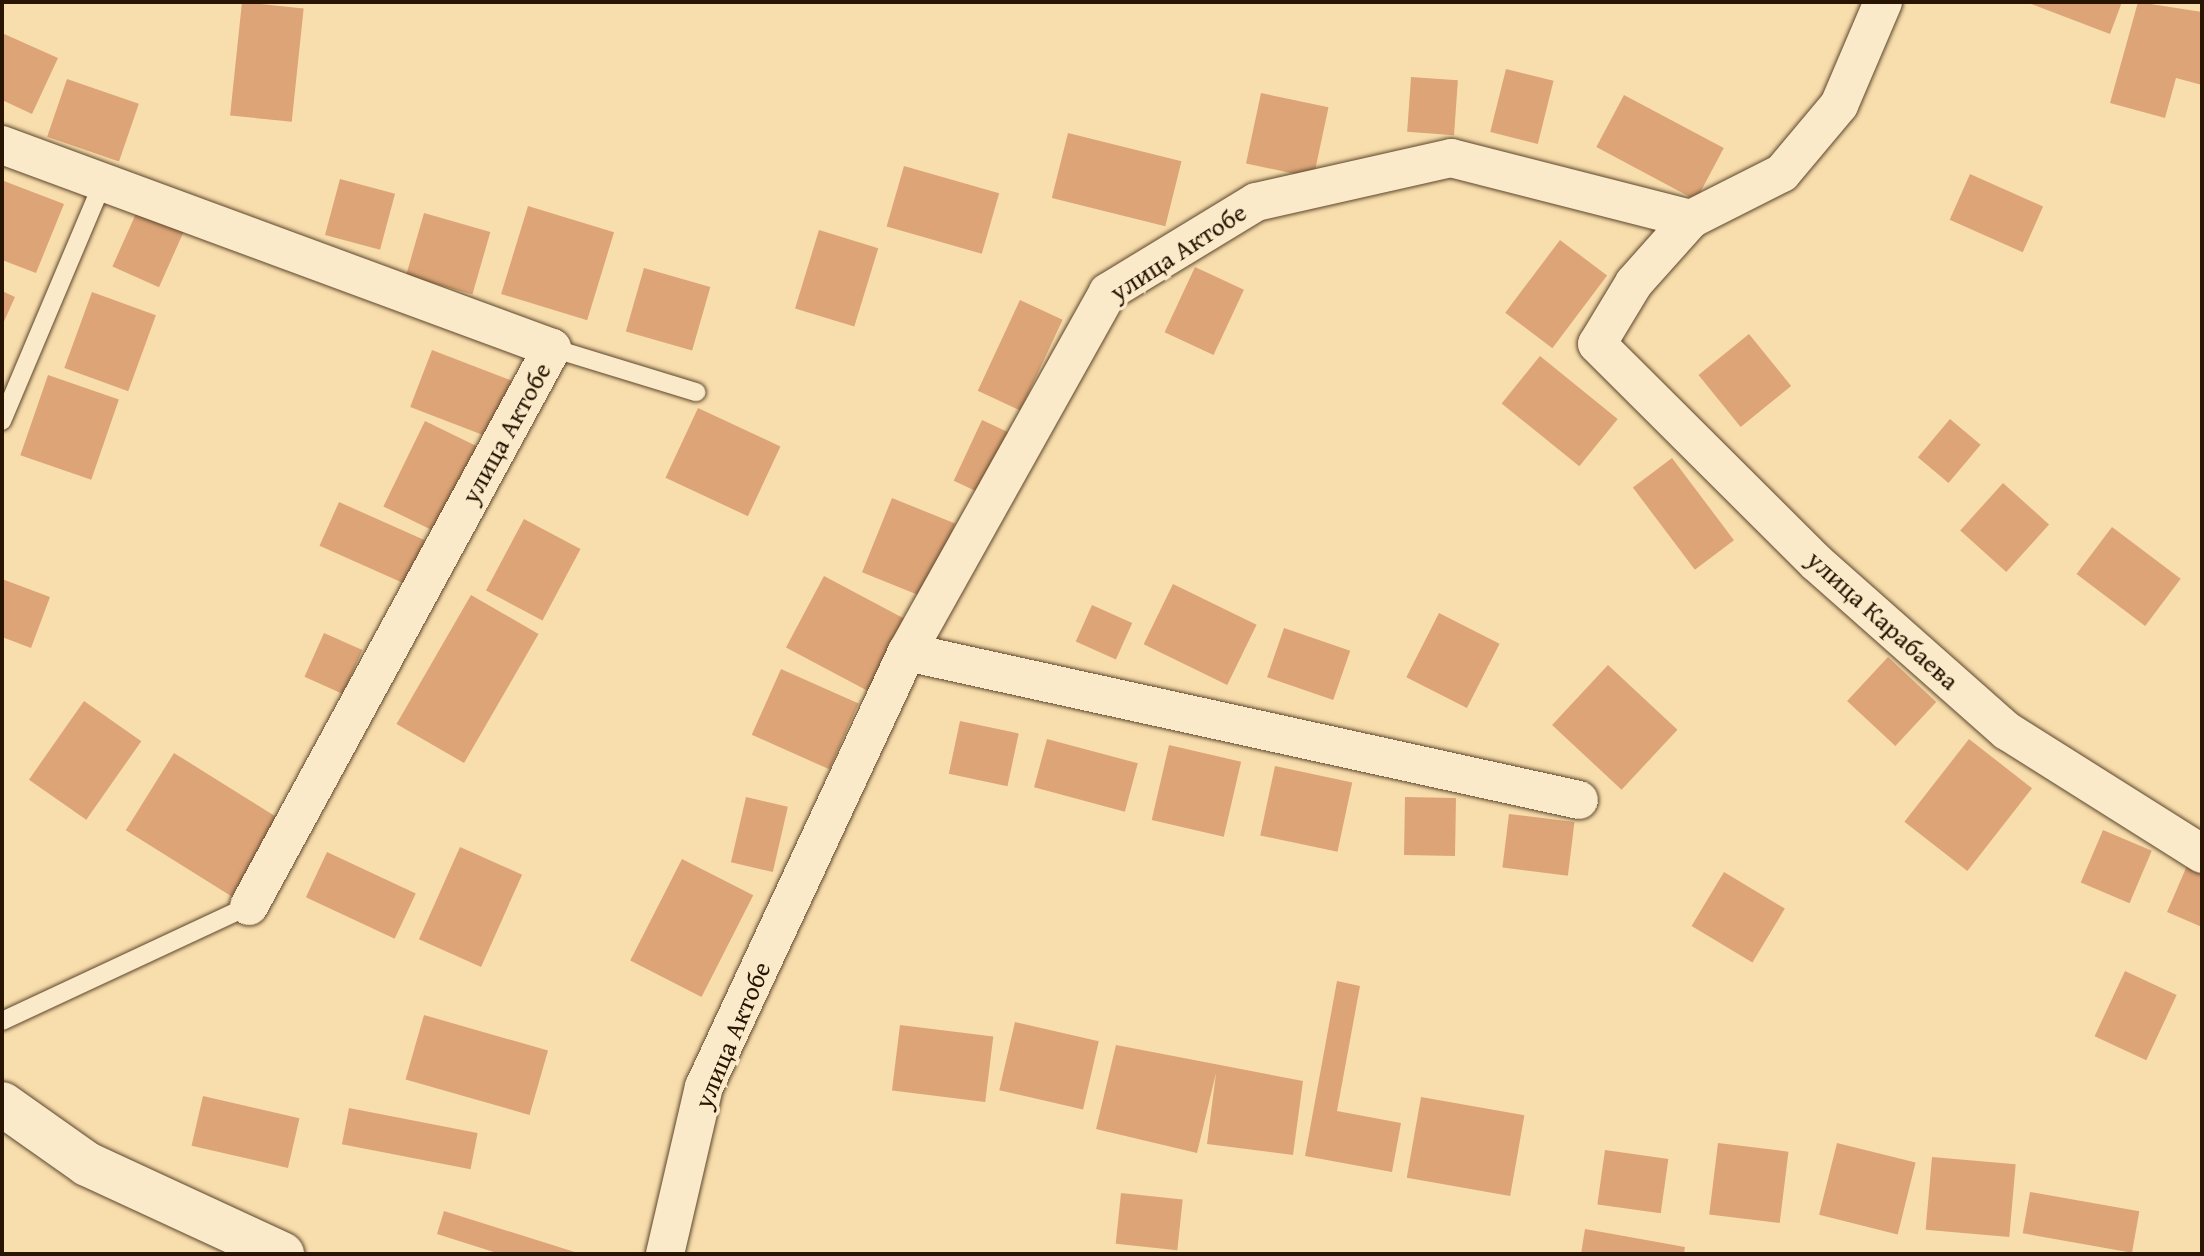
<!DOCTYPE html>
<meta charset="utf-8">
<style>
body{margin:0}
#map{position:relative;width:2204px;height:1256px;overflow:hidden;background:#f9dead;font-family:"Gentium Book Plus",serif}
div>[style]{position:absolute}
.building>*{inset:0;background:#dda577;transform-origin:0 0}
.roads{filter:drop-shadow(0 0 2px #5c462c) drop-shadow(0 0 2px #5c462c)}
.lane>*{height:18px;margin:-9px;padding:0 9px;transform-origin:9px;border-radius:9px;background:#fbeaca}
.street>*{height:38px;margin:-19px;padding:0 19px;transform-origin:19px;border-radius:19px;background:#fbeaca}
.secondary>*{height:44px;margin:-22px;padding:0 22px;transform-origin:22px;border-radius:22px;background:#fbeaca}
span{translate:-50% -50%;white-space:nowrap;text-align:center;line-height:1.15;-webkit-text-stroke:7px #fbeaca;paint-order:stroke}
.street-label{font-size:26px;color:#281401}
.frame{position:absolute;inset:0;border:4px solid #281401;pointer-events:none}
</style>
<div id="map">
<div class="building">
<div style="left:242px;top:2px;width:62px;height:114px;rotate:6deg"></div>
<div style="clip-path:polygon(2026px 2px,2122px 2px,2110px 34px)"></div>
<div style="clip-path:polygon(2138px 2px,2202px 12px,2202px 85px,2176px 78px,2165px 118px,2110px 103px)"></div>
<div style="clip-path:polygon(2px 33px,58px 58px,32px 114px,2px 100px)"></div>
<div style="left:1506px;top:69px;width:49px;height:65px;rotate:14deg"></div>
<div style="left:1411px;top:77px;width:47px;height:55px;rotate:4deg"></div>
<div style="left:67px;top:79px;width:76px;height:61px;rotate:19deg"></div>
<div style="left:1261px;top:93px;width:69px;height:72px;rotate:12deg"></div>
<div style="left:1624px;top:95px;width:113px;height:59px;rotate:28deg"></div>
<div style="left:1068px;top:133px;width:117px;height:67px;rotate:14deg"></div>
<div style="left:904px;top:166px;width:99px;height:63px;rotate:16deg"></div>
<div style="left:1970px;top:174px;width:80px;height:50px;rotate:24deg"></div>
<div style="left:340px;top:179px;width:57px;height:58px;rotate:15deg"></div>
<div style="clip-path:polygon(4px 181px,64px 204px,36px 273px,2px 260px)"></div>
<div style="left:528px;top:206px;width:90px;height:92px;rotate:17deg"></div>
<div style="left:138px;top:209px;width:51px;height:63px;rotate:24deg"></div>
<div style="left:424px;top:213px;width:69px;height:65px;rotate:16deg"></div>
<div style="left:819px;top:230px;width:62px;height:82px;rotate:17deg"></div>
<div style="left:1560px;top:240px;width:59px;height:91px;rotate:37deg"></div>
<div style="left:1195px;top:267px;width:54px;height:72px;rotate:25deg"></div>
<div style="left:644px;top:268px;width:69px;height:66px;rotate:16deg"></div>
<div style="clip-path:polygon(2px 291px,15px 297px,2px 326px)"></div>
<div style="left:92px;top:292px;width:68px;height:81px;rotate:20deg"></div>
<div style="left:1020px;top:300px;width:47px;height:100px;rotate:25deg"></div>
<div style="left:1749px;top:334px;width:67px;height:65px;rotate:51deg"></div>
<div style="left:432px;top:350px;width:85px;height:61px;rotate:21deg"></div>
<div style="left:1540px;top:356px;width:100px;height:61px;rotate:39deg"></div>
<div style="left:48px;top:375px;width:75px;height:85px;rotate:19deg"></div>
<div style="left:698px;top:408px;width:91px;height:77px;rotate:25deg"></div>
<div style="left:1950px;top:419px;width:40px;height:50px;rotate:40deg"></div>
<div style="left:982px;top:420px;width:35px;height:67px;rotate:25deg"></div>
<div style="left:425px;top:421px;width:68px;height:95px;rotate:26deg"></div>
<div style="left:1672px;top:458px;width:103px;height:49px;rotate:53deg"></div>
<div style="left:2003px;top:483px;width:62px;height:64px;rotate:42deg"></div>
<div style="left:892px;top:498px;width:68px;height:80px;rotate:22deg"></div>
<div style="left:339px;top:502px;width:94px;height:48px;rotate:24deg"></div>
<div style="left:524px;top:519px;width:64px;height:81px;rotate:28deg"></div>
<div style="left:2112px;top:527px;width:86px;height:59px;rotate:37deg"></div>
<div style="left:824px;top:576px;width:96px;height:81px;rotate:28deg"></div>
<div style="clip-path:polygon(2px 579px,50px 597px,31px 648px,2px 637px)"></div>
<div style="left:1173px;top:584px;width:93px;height:67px;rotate:26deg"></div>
<div style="left:471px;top:595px;width:78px;height:149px;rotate:30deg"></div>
<div style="left:1092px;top:605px;width:44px;height:40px;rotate:24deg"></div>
<div style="left:1439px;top:613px;width:68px;height:72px;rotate:27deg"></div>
<div style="left:1284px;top:628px;width:70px;height:52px;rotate:19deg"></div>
<div style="left:324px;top:633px;width:42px;height:48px;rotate:24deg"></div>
<div style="left:1888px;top:657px;width:66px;height:60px;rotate:43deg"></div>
<div style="left:1608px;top:665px;width:95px;height:82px;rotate:43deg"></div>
<div style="left:781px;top:669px;width:85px;height:72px;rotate:24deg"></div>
<div style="left:84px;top:701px;width:70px;height:96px;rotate:35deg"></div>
<div style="left:960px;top:721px;width:60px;height:54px;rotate:12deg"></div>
<div style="left:1047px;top:739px;width:94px;height:50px;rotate:15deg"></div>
<div style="left:1969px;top:739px;width:80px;height:105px;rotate:38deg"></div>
<div style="left:1169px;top:745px;width:74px;height:77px;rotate:13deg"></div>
<div style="left:174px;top:753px;width:125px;height:91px;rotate:32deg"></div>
<div style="left:1275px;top:766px;width:79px;height:71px;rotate:12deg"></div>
<div style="left:746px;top:797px;width:43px;height:67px;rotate:13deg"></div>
<div style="left:1405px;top:797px;width:51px;height:58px;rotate:1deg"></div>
<div style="left:1509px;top:814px;width:66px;height:54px;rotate:7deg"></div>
<div style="left:2103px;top:830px;width:53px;height:57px;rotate:23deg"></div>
<div style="left:460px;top:847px;width:68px;height:101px;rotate:24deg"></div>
<div style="left:327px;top:852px;width:98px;height:50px;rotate:25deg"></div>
<div style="left:682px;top:859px;width:80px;height:114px;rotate:27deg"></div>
<div style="clip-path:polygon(2189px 861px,2202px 867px,2202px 927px,2167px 912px)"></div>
<div style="left:1724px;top:872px;width:71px;height:63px;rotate:31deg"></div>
<div style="left:2125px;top:971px;width:57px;height:72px;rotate:25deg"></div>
<div style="clip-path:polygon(1337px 981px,1360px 986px,1337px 1111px,1401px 1123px,1392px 1172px,1305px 1156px)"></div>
<div style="left:424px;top:1015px;width:129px;height:67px;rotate:16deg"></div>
<div style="left:1015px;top:1022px;width:86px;height:70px;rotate:13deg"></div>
<div style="left:900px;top:1025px;width:94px;height:66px;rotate:7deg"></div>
<div style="clip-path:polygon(1116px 1045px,1303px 1081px,1293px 1155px,1207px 1144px,1216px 1073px,1197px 1153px,1096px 1129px)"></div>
<div style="left:203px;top:1096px;width:99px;height:51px;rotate:13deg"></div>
<div style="left:1421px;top:1097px;width:105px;height:82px;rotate:10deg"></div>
<div style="left:349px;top:1108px;width:131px;height:37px;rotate:11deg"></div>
<div style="left:1718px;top:1143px;width:71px;height:72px;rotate:7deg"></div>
<div style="left:1837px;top:1143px;width:81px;height:74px;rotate:14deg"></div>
<div style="left:1605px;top:1150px;width:64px;height:55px;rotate:8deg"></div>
<div style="left:1932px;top:1157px;width:84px;height:73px;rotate:5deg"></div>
<div style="left:2030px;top:1192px;width:111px;height:42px;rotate:10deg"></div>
<div style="left:1121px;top:1193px;width:62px;height:51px;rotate:6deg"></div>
<div style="clip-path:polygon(444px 1211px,578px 1253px,578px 1254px,500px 1254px,437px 1234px)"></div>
<div style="clip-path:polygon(1585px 1229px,1685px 1247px,1684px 1254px,1581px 1254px)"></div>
</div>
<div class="roads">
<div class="lane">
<div style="left:552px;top:348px;width:151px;rotate:17deg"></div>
<div style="left:2px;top:421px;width:262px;rotate:-67.1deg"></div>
<div style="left:2px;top:1021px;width:272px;rotate:-25deg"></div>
</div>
<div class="street">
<div style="left:1883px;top:2px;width:112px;rotate:113.1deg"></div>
<div style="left:1839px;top:105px;width:89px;rotate:130deg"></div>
<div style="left:1782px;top:173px;width:102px;rotate:153.2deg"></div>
<div style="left:1691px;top:219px;width:86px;rotate:131.7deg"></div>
<div style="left:1634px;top:283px;width:71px;rotate:121.2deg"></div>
<div style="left:1597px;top:344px;width:310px;rotate:44.9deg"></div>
<div style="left:1817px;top:563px;width:254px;rotate:41.5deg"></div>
<div style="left:2007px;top:731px;width:231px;rotate:32.2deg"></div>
<div style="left:2px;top:145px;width:586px;rotate:20.26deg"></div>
<div style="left:552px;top:348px;width:635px;rotate:118.5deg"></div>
<div style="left:907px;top:652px;width:688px;rotate:12.42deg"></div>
<div style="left:665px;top:1254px;width:171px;rotate:-76.9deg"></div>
<div style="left:704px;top:1087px;width:480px;rotate:-65deg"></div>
<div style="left:907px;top:652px;width:412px;rotate:-60.8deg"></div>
<div style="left:1108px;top:292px;width:173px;rotate:-31.3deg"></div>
<div style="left:1256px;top:202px;width:200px;rotate:-12.7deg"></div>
<div style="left:1451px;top:158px;width:248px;rotate:14.3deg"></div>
</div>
<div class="secondary">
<div style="left:2px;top:1104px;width:104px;rotate:35.2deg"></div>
<div style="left:87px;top:1164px;width:215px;rotate:24.8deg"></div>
</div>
</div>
<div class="street-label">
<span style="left:1178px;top:252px;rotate:-33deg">улица Актобе</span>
<span style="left:506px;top:433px;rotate:-61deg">улица Актобе</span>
<span style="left:1883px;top:620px;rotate:42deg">улица Карабаева</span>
<span style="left:732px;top:1035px;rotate:-67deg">улица Актобе</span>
</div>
<div class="frame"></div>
</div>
